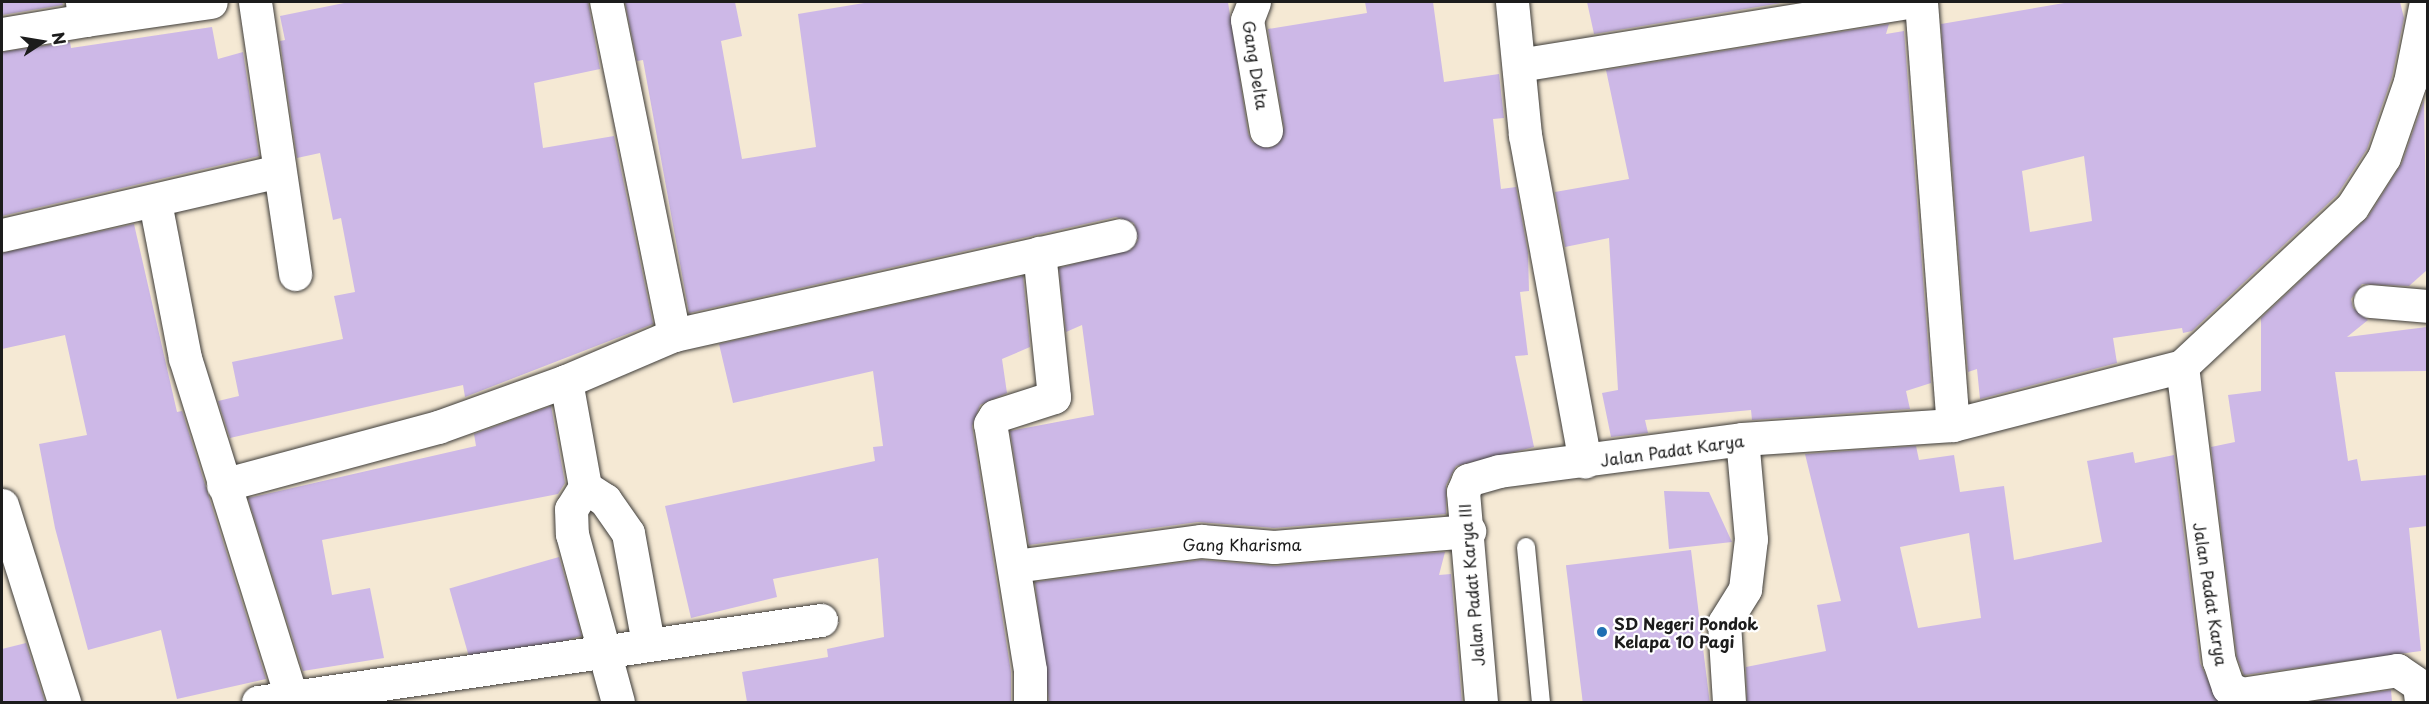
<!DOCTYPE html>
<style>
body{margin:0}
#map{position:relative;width:2429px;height:704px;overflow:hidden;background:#f5e9d4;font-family:"Playpen Sans",sans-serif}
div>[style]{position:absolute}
.building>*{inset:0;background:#cdb8e7;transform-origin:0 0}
.roads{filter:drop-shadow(0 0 2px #3d3b38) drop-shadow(0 0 2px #3d3b38)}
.service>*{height:18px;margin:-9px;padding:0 9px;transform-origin:9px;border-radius:9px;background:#fff}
.minor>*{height:33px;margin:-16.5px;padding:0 16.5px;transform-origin:16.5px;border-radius:16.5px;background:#fff}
.dots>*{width:16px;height:16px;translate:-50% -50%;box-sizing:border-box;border:3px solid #fff;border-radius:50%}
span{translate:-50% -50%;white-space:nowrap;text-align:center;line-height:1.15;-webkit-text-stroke:4.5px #fff;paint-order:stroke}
.street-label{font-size:16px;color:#1c1c1c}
.poi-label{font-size:16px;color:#1c1c1c;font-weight:700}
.left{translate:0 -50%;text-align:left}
.frame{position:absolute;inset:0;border:3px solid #1c1c1c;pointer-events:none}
.north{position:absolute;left:12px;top:12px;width:60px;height:60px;-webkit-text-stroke:4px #fff;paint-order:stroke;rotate:78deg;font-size:16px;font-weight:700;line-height:24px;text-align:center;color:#1c1c1c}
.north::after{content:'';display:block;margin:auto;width:21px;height:27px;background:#1c1c1c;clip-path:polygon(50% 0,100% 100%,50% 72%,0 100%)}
</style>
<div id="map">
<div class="building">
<div style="clip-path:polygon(2px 2px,62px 2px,63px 5px,2px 15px)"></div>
<div style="clip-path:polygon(349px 2px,588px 2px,600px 69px,534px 83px,543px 148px,614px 136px,653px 324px,465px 397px,463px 385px,230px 438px,218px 401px,239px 396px,232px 362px,343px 339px,334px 296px,355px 292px,341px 218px,333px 220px,320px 153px,297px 158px,280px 41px,285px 40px,280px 16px)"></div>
<div style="clip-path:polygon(625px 2px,735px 2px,742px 36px,721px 41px,742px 159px,816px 147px,798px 14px,870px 2px,1228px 2px,1248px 133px,1252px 142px,1269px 148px,1278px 144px,1284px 127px,1268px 29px,1367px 13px,1365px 2px,1433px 2px,1444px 82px,1499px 74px,1504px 118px,1493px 119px,1501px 189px,1516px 187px,1528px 253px,1529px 291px,1520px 292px,1528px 355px,1515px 356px,1534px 447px,1456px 466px,1446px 485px,1446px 514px,1274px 528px,1198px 522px,1029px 545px,1010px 431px,1094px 415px,1082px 325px,1066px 332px,1059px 268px,1132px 249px,1138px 240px,1134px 223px,1116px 217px,689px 313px,643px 60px,637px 61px)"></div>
<div style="clip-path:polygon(1587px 2px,1787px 2px,1594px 34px)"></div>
<div style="clip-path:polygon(evenodd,2070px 2px,2400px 2px,2404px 18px,2392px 77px,2367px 149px,2337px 195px,2192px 331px,2183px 333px,2182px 328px,2113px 338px,2117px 363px,1980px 399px,1977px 369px,1968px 372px,1941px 24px,2070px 2px,2084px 156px,2092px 221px,2030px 232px,2022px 171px,2084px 156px)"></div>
<div style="clip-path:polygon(1889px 24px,1886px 34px,1904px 31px,1931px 383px,1906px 391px,1910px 409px,1752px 420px,1751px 410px,1645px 420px,1648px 433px,1611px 437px,1602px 393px,1618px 390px,1609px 238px,1565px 247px,1555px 192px,1629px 179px,1606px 70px)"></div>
<div style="clip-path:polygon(212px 27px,218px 59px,243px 52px,259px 156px,2px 216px,2px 52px,70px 42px,71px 48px)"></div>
<div style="clip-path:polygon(2424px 100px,2427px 270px,2409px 286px,2362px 284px,2351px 299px,2353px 308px,2368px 320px,2347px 337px,2427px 327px,2427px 371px,2335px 372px,2348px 461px,2357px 459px,2361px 481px,2427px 475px,2427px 526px,2409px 528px,2421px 651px,2244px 675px,2237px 657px,2211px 447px,2235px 442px,2228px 395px,2261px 391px,2261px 318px,2368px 217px,2402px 163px)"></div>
<div style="clip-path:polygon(134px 224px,177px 412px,182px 411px,266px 679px,177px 699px,161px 630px,88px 650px,55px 528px,39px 444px,87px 435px,65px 335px,2px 349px,2px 253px)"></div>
<div style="clip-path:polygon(1023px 276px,1030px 347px,1002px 359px,1007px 393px,980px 405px,972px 426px,1011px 672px,1011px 702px,747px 702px,742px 672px,828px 657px,827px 649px,884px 637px,878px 558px,773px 579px,777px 597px,691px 618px,665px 506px,875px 461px,873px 447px,883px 446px,873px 371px,733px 403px,719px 344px)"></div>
<div style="clip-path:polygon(551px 406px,565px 483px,558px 494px,322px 540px,332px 595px,370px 588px,384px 658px,303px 671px,248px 498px,476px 446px,474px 434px)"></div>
<div style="clip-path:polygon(evenodd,1916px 446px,1919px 460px,1954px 455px,1960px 492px,2004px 486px,2014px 560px,2102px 542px,2087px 461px,2133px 452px,2135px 463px,2174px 455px,2200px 663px,2218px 702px,1747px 702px,1746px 667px,1826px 651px,1817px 605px,1841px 601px,1805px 454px,1916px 446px,1969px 533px,1981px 618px,1918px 628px,1900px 547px,1969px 533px)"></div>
<div style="clip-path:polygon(1664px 491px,1709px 492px,1732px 542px,1669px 549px)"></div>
<div style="left:1691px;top:550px;width:153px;height:126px;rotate:83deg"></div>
<div style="clip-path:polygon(1445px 552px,1439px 575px,1451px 574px,1462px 702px,1049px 702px,1035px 582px,1201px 560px,1275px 566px)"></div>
<div style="left:559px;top:557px;width:82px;height:114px;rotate:74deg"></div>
<div style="clip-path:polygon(26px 643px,45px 702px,2px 702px,2px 649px)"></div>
<div style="clip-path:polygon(2391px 690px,2392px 702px,2309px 702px)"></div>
</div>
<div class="roads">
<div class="service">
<div style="left:1526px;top:547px;width:156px;rotate:84.5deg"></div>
</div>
<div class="minor">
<div style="left:255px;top:2px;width:275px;rotate:81.6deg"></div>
<div style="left:1254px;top:2px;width:19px;rotate:111deg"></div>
<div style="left:1247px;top:20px;width:112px;rotate:80.2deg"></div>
<div style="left:1512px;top:2px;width:134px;rotate:84.4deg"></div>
<div style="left:1525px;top:135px;width:332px;rotate:79.6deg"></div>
<div style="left:1921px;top:2px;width:424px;rotate:85.7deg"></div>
<div style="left:86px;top:20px;width:126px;rotate:-8.2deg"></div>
<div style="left:2px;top:34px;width:85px;rotate:-9.5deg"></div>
<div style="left:86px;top:20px;width:18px;rotate:-103deg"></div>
<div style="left:1519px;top:65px;width:393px;rotate:-9.2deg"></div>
<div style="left:155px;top:202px;width:159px;rotate:79.1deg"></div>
<div style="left:185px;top:358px;width:361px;rotate:72.6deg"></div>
<div style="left:2px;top:235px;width:284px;rotate:-13deg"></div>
<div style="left:2370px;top:301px;width:58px;rotate:4.9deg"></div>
<div style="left:674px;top:335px;width:457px;rotate:-12.6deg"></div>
<div style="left:2182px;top:366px;width:297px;rotate:82.9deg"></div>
<div style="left:2219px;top:661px;width:28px;rotate:71deg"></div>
<div style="left:2228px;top:687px;width:15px;rotate:28deg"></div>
<div style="left:2241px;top:694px;width:158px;rotate:-8.7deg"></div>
<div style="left:2397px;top:670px;width:27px;rotate:34deg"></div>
<div style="left:2419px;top:685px;width:17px;rotate:83deg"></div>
<div style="left:566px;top:381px;width:117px;rotate:-23.1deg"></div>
<div style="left:674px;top:335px;width:340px;rotate:-101.5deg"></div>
<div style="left:223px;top:485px;width:223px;rotate:-15.1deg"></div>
<div style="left:438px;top:427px;width:136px;rotate:-19.8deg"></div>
<div style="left:566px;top:381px;width:108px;rotate:79.8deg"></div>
<div style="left:585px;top:487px;width:24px;rotate:33deg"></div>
<div style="left:605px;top:500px;width:40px;rotate:55.1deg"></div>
<div style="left:628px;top:533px;width:112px;rotate:79.7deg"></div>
<div style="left:585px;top:487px;width:26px;rotate:122deg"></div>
<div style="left:571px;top:509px;width:25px;rotate:88deg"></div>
<div style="left:572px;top:534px;width:174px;rotate:74.7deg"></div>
<div style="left:2px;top:505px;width:207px;rotate:72.5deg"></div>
<div style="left:1015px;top:566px;width:188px;rotate:-7.7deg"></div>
<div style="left:1201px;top:541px;width:73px;rotate:4.7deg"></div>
<div style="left:1274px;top:547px;width:196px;rotate:-4.7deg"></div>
<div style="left:258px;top:702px;width:569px;rotate:-8.29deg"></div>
<div style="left:1030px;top:702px;width:32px;rotate:-90deg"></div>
<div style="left:1030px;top:670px;width:249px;rotate:-99.2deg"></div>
<div style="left:990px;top:424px;width:9px;rotate:-58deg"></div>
<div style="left:995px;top:416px;width:62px;rotate:-17.9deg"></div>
<div style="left:1054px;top:397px;width:145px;rotate:-95.9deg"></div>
<div style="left:1481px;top:702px;width:211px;rotate:-94.9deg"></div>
<div style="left:1463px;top:492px;width:13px;rotate:-67deg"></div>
<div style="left:1468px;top:480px;width:32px;rotate:-16deg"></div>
<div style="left:1499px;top:471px;width:245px;rotate:-7.5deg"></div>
<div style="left:1742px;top:439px;width:211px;rotate:-3.8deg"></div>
<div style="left:1953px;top:425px;width:236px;rotate:-14.4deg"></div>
<div style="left:2182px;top:366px;width:233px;rotate:-43.1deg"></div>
<div style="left:2352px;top:207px;width:59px;rotate:-57.4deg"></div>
<div style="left:2384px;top:157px;width:79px;rotate:-70.9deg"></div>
<div style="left:2410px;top:82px;width:82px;rotate:-78.7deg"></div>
<div style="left:1729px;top:702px;width:79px;rotate:-93.6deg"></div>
<div style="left:1724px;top:623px;width:40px;rotate:-58deg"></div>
<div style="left:1745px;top:589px;width:50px;rotate:-83.2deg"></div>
<div style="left:1751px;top:539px;width:100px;rotate:-95.1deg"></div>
</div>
</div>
<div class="dots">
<div style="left:1602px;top:632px;background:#1f6fb2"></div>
</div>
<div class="street-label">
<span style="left:1256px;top:65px;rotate:81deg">Gang Delta</span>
<span style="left:1672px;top:450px;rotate:-8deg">Jalan Padat Karya</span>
<span style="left:1242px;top:544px">Gang Kharisma</span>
<span style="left:1471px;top:585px;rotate:-95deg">Jalan Padat Karya III</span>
<span style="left:2211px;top:594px;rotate:81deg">Jalan Padat Karya</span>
</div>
<div class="poi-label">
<span class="left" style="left:1614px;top:632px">SD Negeri Pondok<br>Kelapa 10 Pagi</span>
</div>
<div class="frame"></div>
<div class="north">N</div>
</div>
